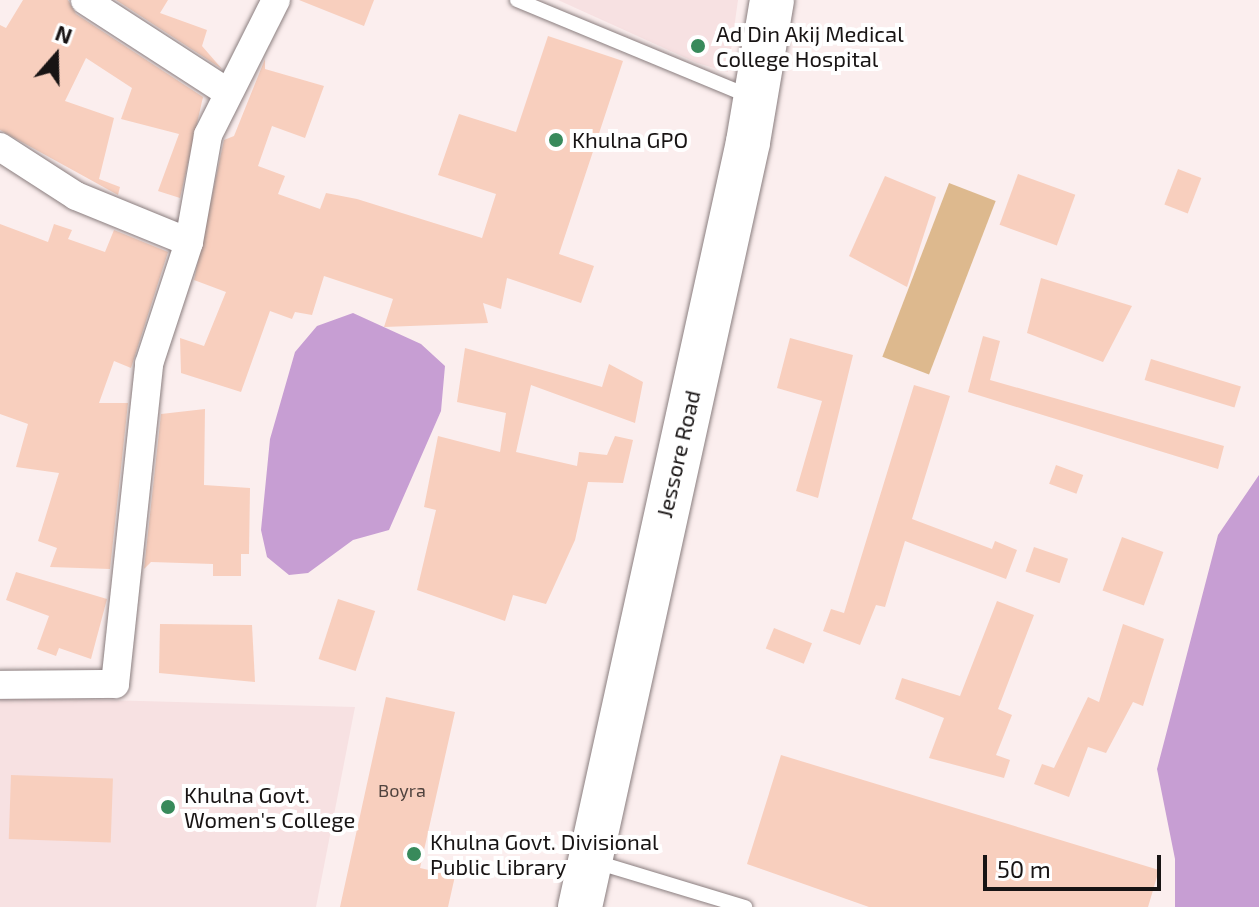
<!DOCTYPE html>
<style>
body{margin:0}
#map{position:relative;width:1259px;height:907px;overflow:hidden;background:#fbeeee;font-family:"Exo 2",sans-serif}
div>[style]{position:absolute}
.built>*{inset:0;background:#f7e1e2}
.green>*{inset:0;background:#ddb98e;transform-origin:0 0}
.water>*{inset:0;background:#c79ed3}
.building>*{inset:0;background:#f8cfbe;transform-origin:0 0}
.roads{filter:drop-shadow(0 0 2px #8a7e7f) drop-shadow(0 0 2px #8a7e7f)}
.service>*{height:14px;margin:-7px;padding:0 7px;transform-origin:7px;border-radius:7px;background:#fff}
.minor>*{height:28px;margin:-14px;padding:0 14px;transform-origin:14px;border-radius:14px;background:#fff}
.trunk>*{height:44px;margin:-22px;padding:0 22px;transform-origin:22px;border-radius:22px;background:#fff}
.dots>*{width:22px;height:22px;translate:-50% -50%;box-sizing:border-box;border:4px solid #fff;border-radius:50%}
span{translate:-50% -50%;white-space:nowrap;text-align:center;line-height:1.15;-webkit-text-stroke:8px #fff;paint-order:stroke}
.number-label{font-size:18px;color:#50433e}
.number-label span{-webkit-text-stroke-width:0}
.poi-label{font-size:22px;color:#181414}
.left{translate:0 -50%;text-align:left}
.street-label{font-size:22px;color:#181414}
.north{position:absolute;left:16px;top:16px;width:80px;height:80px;-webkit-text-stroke:6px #fff;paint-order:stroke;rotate:20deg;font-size:22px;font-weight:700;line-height:32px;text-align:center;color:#181414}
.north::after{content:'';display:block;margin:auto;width:28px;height:36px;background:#181414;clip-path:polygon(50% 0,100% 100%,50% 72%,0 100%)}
.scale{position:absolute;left:983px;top:855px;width:178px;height:36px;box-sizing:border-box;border:4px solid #181414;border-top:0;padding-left:10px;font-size:24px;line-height:28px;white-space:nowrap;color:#181414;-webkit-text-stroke:6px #fff;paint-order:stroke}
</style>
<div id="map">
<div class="built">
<div style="clip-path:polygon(558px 0,738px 0,728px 72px,697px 63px)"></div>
<div style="clip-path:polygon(0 697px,355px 707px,316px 907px,0 907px)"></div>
</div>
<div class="green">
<div style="left:949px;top:183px;width:50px;height:186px;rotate:21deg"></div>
</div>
<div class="water">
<div style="clip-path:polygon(353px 313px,421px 344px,445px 366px,441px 411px,389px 530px,353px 540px,308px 573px,289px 575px,267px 557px,261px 530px,270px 439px,295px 352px,317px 326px)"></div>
<div style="clip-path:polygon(1259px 475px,1259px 907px,1175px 907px,1175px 859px,1157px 769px,1218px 535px)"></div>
</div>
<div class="building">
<div style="clip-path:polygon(23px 0,68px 0,76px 14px,203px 97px,180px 198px,158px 191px,179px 134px,121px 119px,132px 88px,86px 58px,65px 101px,114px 118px,99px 179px,120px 187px,118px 195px,0 130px,0 25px,6px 28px)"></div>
<div style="clip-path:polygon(116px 0,168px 0,160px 13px,207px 30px,202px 46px,222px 69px)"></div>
<div style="clip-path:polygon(299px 0,374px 0,364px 26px)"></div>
<div style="clip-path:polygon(548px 36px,623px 61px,559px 254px,594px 266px,581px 303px,507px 278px,501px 309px,483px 303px,488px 323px,384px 327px,393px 299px,324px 276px,312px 315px,295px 312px,292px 319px,270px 311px,241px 392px,181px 373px,180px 338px,204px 346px,226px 292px,194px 280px,224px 140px,234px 136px,265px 59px,265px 69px,324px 86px,305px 138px,272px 126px,258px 166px,285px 176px,278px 194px,320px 209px,326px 193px,357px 199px,482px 238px,496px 194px,438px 175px,459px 114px,516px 132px)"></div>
<div style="left:1178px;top:169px;width:25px;height:38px;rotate:21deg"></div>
<div style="left:1018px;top:174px;width:61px;height:54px;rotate:20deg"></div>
<div style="clip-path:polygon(885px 176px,936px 197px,907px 287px,849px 256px)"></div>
<div style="clip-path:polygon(0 224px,48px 242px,54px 224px,72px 230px,68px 239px,105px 252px,114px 230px,168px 252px,131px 368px,114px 361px,99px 403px,128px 403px,110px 569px,50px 567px,57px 548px,38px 541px,59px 473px,16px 467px,28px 424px,0 414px)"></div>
<div style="clip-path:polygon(1041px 278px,1132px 306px,1103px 362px,1027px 333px)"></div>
<div style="clip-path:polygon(983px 336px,1000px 341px,990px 380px,1224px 446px,1218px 469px,968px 392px)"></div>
<div style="clip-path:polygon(790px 338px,853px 355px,818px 498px,796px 491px,822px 401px,777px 388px)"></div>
<div style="clip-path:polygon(465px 348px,602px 387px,609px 364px,643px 382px,635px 423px,531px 385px,516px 452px,577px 466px,579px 452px,607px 455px,615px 436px,633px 440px,623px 483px,588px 482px,575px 540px,546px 604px,513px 595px,505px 621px,417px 590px,436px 510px,424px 507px,438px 436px,500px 452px,506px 413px,457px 402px)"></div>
<div style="left:1151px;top:359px;width:94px;height:22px;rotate:17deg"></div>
<div style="clip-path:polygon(914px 385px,950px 396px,912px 519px,992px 549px,995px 541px,1017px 550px,1006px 579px,905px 541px,885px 607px,876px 605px,860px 645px,823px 631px,831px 609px,844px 613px)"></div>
<div style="clip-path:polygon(205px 409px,204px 485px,250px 488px,249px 554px,241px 554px,241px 576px,213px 576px,213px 564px,151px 562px,144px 569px,161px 414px)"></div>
<div style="left:1056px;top:465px;width:29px;height:20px;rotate:20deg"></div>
<div style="left:1122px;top:537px;width:44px;height:57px;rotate:20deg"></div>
<div style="left:1034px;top:547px;width:36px;height:26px;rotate:19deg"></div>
<div style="clip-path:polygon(16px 572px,107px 599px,91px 659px,59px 648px,56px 656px,37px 649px,49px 616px,6px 600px)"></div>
<div style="left:338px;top:599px;width:39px;height:63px;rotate:18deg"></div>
<div style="clip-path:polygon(997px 601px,1034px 615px,998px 709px,1012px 715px,996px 755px,1010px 760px,1004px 778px,929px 758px,944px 718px,895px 699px,902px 678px,960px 696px)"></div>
<div style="clip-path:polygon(160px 624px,252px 625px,255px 682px,159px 673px)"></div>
<div style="clip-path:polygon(1123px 624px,1164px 639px,1143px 706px,1133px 702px,1106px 753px,1088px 747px,1069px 797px,1034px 784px,1042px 764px,1054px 768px,1088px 697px,1099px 702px)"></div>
<div style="left:774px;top:628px;width:41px;height:22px;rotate:22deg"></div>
<div style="clip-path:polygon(386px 697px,455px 712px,420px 868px,455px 876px,448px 907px,340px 907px)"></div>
<div style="clip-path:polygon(781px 755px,1159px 870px,1148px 907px,869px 907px,747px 864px)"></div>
<div style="left:11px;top:775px;width:102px;height:64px;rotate:2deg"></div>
</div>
<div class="roads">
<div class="service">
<div style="left:517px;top:0;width:253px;rotate:22.5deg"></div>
<div style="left:596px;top:862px;width:156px;rotate:16.8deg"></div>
</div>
<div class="minor">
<div style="left:85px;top:0;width:169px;rotate:32.9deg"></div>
<div style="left:0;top:147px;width:90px;rotate:32.8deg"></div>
<div style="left:76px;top:196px;width:122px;rotate:22.2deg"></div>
<div style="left:0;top:685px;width:115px;rotate:-0.5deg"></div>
<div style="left:115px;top:684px;width:322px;rotate:-83.9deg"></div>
<div style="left:149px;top:364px;width:128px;rotate:-71.8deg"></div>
<div style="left:189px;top:242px;width:109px;rotate:-79.9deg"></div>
<div style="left:208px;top:135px;width:151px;rotate:-63.3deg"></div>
</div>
<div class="trunk">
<div style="left:580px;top:907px;width:783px;rotate:-77.61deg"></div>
<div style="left:748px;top:142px;width:144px;rotate:-80.4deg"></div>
</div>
</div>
<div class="dots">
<div style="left:698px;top:46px;background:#388a5b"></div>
<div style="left:556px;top:140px;background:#388a5b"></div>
<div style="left:168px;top:807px;background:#388a5b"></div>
<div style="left:414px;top:854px;background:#388a5b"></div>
</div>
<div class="number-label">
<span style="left:402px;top:790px">Boyra</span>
</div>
<div class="poi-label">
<span class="left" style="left:716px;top:46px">Ad Din Akij Medical<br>College Hospital</span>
<span class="left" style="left:572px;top:140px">Khulna GPO</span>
<span class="left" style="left:184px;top:807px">Khulna Govt.<br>Women's College</span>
<span class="left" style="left:430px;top:854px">Khulna Govt. Divisional<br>Public Library</span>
</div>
<div class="street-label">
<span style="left:678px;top:454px;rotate:-77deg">Jessore Road</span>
</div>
<div class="north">N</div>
<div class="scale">50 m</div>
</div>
